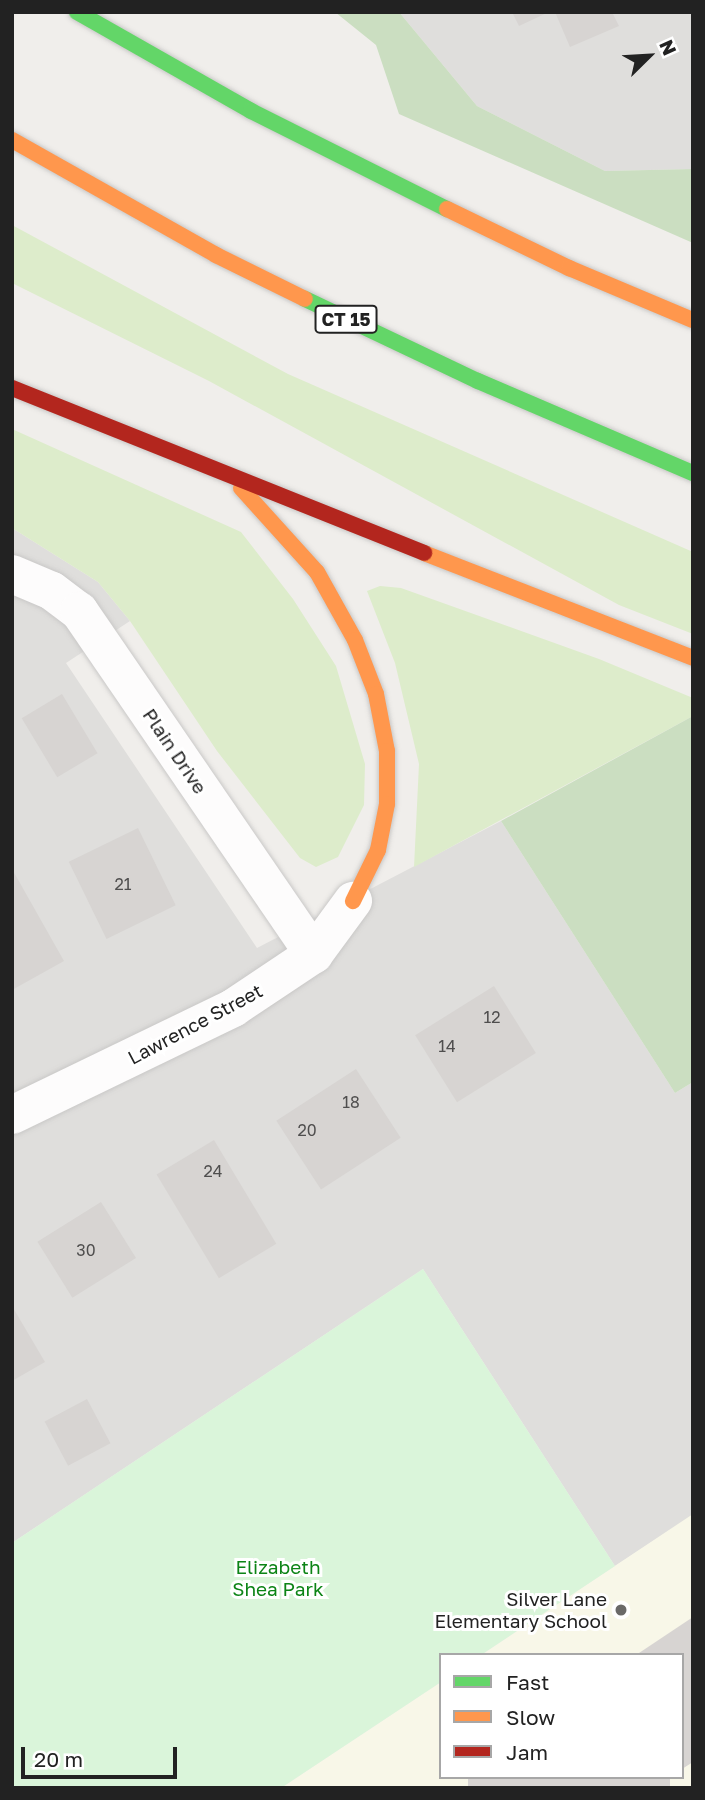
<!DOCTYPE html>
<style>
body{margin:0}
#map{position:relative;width:705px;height:1800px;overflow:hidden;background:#f0eeeb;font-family:"Golos Text",sans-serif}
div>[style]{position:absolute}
.residential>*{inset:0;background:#dfdedc}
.education>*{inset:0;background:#f8f7e8}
.grass>*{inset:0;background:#ddeccb}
.forest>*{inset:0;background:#cbdec1}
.park>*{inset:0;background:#daf5da}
.building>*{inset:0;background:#d7d4d2;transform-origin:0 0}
.roads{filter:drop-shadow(0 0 2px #c9c8c7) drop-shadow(0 0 2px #c9c8c7)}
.street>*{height:38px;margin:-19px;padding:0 19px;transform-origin:19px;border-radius:19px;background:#fdfcfc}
.fast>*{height:16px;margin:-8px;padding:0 8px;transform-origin:8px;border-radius:8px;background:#63d668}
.slow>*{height:16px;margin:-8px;padding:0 8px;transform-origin:8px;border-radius:8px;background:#ff974d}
.jam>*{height:16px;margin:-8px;padding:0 8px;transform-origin:8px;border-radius:8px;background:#b3261e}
.dots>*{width:19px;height:19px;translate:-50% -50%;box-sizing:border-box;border:4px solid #fff;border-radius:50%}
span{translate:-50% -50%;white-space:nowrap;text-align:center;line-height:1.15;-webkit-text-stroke:6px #fff;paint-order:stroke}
.number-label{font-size:16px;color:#4f4e4e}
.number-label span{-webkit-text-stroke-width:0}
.shield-label span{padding:2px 5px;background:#fff;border:2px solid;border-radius:5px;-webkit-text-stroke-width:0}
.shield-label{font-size:18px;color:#222;font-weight:700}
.street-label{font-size:19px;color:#222}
.park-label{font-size:19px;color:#0c8416}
.poi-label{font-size:19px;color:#222}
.right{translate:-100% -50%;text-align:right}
.frame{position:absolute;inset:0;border:14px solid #222;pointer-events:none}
.legend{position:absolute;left:439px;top:1653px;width:245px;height:126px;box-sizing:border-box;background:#fff;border:2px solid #a7a7a7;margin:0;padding:9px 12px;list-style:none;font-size:21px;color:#222}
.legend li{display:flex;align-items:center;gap:14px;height:35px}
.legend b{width:35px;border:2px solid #a7a7a7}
.north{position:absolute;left:614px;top:21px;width:70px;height:70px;-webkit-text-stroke:5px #fff;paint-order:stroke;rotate:66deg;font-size:19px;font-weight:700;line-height:28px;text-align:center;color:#222}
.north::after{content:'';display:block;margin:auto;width:24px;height:32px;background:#222;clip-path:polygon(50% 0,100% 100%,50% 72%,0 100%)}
.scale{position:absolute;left:21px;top:1747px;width:156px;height:32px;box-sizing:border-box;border:4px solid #222;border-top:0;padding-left:9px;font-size:21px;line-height:24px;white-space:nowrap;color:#222;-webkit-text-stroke:5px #fff;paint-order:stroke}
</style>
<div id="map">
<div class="residential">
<div style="clip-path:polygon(399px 12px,693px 12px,693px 169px,605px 171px,477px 106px)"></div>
<div style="clip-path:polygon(12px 528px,98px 582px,130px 621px,66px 663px,257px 948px,501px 821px,675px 1093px,693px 1082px,693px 1515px,615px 1566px,423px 1269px,12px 1543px)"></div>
</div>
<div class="education">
<div style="clip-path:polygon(693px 1514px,693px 1788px,281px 1788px,441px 1682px,441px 1777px,682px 1777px,682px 1655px,481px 1655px)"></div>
</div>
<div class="grass">
<div style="clip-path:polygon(12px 225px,288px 374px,693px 552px,693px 634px,619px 605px,209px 381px,12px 283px)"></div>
<div style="clip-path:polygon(12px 429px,241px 532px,293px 599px,336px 666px,365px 764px,364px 805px,338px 857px,316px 867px,300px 858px,217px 751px,130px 621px,98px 582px,12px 528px)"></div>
<div style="clip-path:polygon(380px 586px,401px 588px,599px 659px,693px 698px,693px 716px,414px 867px,419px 764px,395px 663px,367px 591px)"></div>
</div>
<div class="forest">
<div style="clip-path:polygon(335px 12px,399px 12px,477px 106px,605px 171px,693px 169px,693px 243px,399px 114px,376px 45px)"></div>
<div style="clip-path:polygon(693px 716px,693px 1082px,675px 1093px,501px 821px)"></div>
</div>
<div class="park">
<div style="clip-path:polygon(423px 1269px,615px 1566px,481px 1655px,441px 1655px,441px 1682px,281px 1788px,12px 1788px,12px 1543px)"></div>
</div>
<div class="building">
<div style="clip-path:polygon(512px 12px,549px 12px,519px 26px)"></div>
<div style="clip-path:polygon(555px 12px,612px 12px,619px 26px,570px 47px)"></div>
<div style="left:62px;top:694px;width:69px;height:47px;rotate:59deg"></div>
<div style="left:138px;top:828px;width:86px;height:77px;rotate:64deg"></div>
<div style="clip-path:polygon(12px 869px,64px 961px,12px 990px)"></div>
<div style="left:494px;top:986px;width:79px;height:93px;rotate:58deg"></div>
<div style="left:356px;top:1069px;width:82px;height:95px;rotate:57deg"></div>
<div style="left:214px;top:1140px;width:121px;height:67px;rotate:59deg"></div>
<div style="left:101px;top:1202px;width:66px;height:75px;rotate:58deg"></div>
<div style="clip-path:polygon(12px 1306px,45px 1362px,12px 1381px)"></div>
<div style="left:87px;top:1399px;width:50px;height:48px;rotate:62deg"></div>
<div style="clip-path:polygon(693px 1617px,693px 1762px,682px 1769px,682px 1655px,636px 1655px)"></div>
<div style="left:468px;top:1777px;width:202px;height:13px"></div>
</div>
<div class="roads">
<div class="street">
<div style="left:12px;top:574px;width:43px;rotate:23deg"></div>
<div style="left:52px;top:591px;width:34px;rotate:37deg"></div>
<div style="left:79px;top:611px;width:416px;rotate:55.6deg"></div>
<div style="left:12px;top:1115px;width:246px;rotate:-25.8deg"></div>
<div style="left:233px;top:1008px;width:97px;rotate:-33.7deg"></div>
<div style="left:314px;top:954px;width:66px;rotate:-53.7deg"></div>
</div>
<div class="fast">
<div style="left:77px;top:12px;width:200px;rotate:29.6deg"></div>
<div style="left:251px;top:111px;width:219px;rotate:26.6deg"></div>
<div style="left:305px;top:299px;width:191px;rotate:25.4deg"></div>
<div style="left:478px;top:381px;width:234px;rotate:23.2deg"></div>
</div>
<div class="slow">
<div style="left:12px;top:140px;width:234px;rotate:29.4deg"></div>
<div style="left:216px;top:255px;width:99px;rotate:26.3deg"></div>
<div style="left:447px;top:209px;width:136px;rotate:25.8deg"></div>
<div style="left:569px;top:268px;width:134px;rotate:22.8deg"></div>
<div style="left:241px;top:488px;width:113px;rotate:47.9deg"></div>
<div style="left:317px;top:572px;width:78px;rotate:60.8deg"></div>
<div style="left:355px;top:640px;width:58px;rotate:68.7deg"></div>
<div style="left:376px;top:694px;width:58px;rotate:79.1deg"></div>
<div style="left:387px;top:751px;width:53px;rotate:90deg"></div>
<div style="left:387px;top:804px;width:47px;rotate:101.1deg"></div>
<div style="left:378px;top:850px;width:57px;rotate:116.1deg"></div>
<div style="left:424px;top:553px;width:289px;rotate:21.3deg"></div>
</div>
<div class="jam">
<div style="left:12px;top:388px;width:444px;rotate:21.8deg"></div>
</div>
</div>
<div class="dots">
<div style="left:621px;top:1610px;background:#6a6968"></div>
</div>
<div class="number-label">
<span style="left:123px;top:884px">21</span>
<span style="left:492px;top:1017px">12</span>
<span style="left:447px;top:1046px">14</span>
<span style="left:351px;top:1102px">18</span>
<span style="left:307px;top:1130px">20</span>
<span style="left:213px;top:1171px">24</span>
<span style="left:86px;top:1250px">30</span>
</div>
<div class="shield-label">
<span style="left:346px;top:319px">CT 15</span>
</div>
<div class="street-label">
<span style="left:175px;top:751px;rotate:56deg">Plain Drive</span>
<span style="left:195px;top:1024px;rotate:-28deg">Lawrence Street</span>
</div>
<div class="park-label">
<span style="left:278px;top:1578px">Elizabeth<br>Shea Park</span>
</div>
<div class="poi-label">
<span class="right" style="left:607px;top:1610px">Silver Lane<br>Elementary School</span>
</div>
<div class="frame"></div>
<ul class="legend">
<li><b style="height:9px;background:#63d668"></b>Fast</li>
<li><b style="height:9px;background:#ff974d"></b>Slow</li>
<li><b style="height:9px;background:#b3261e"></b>Jam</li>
</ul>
<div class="north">N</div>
<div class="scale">20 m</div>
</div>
